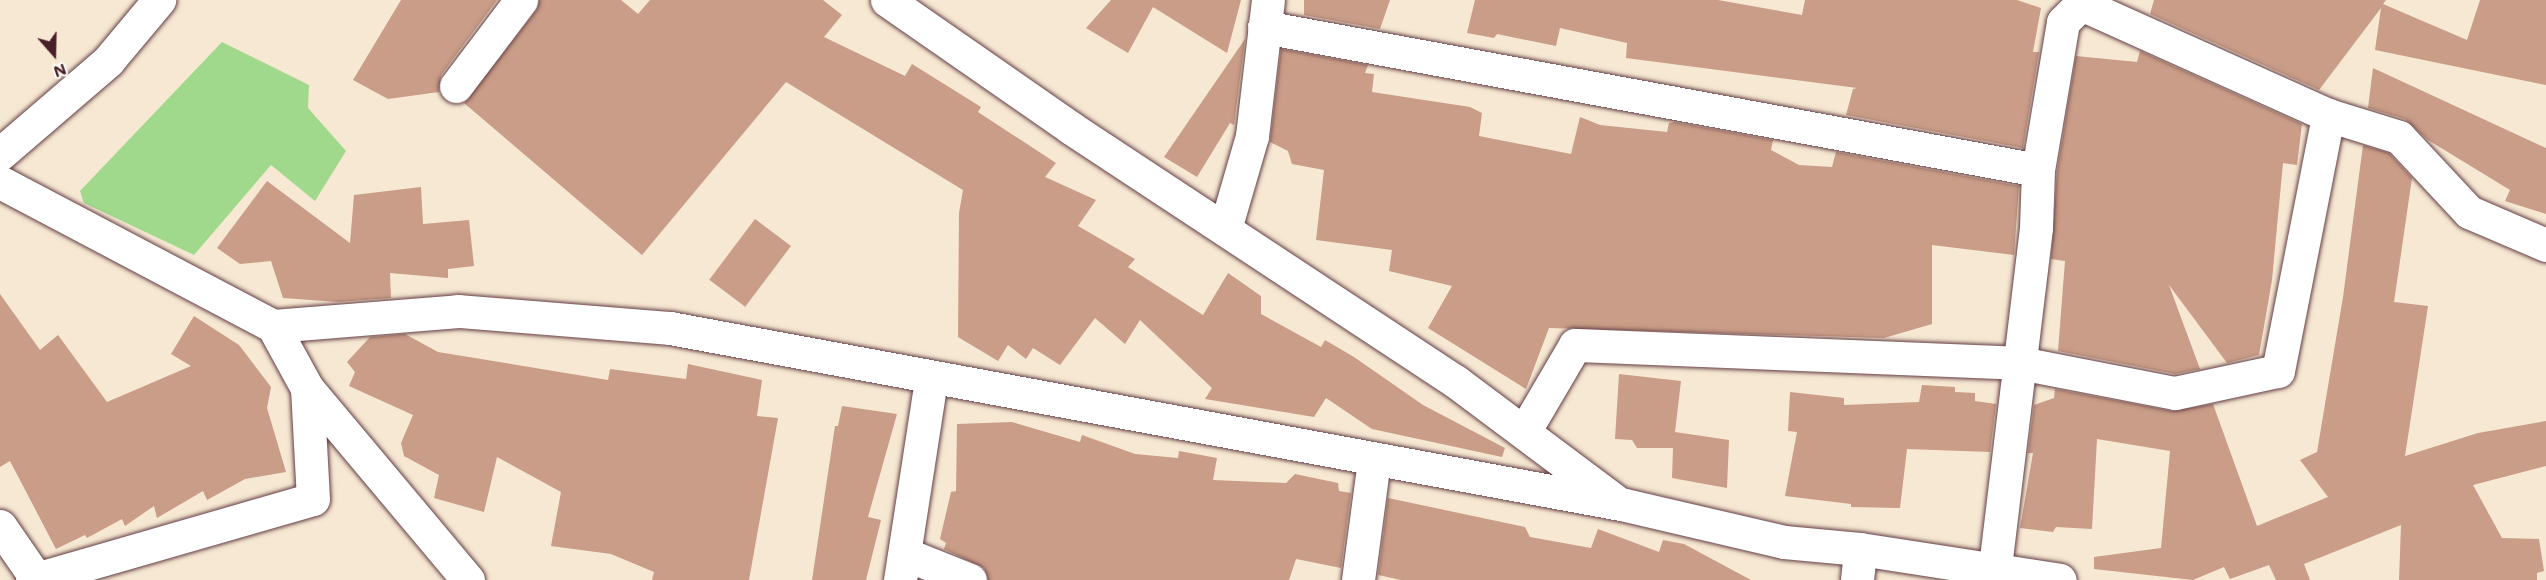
<!DOCTYPE html>
<style>
body{margin:0}
#map{position:relative;width:2546px;height:580px;overflow:hidden;background:#f6e8d2;font-family:Mali,sans-serif}
div>[style]{position:absolute}
.green>*{inset:0;background:#a0d98c}
.building>*{inset:0;background:#c99d87;transform-origin:0 0}
.roads{filter:drop-shadow(0 0 2px #643d44) drop-shadow(0 0 2px #643d44)}
.minor>*{height:33px;margin:-16.5px;padding:0 16.5px;transform-origin:16.5px;border-radius:16.5px;background:#fff}
span{translate:-50% -50%;white-space:nowrap;text-align:center;line-height:1.15;-webkit-text-stroke:4.5px #fdfcf7;paint-order:stroke}
.north{position:absolute;left:24px;top:24px;width:60px;height:60px;-webkit-text-stroke:4px #fdfcf7;paint-order:stroke;rotate:160deg;font-size:16px;font-weight:700;line-height:24px;text-align:center;color:#4a1f2b}
.north::after{content:'';display:block;margin:auto;width:21px;height:27px;background:#4a1f2b;clip-path:polygon(50% 0,100% 100%,50% 72%,0 100%)}
</style>
<div id="map">
<div class="green">
<div style="clip-path:polygon(222px 42px,309px 85px,308px 108px,346px 151px,315px 201px,271px 165px,194px 255px,84px 203px,80px 191px)"></div>
</div>
<div class="building">
<div style="clip-path:polygon(401px 0,497px 0,441px 75px,439px 92px,388px 99px,353px 80px)"></div>
<div style="clip-path:polygon(539px 0,621px 0,638px 14px,650px 0,823px 0,842px 15px,824px 37px,905px 76px,912px 64px,981px 107px,978px 112px,1056px 163px,1045px 177px,1096px 200px,1078px 226px,1135px 259px,1128px 267px,1203px 315px,1228px 273px,1261px 296px,1261px 314px,1321px 347px,1325px 340px,1354px 357px,1423px 405px,1505px 448px,1502px 457px,1372px 429px,1326px 398px,1314px 417px,1205px 399px,1212px 388px,1140px 320px,1125px 344px,1095px 318px,1060px 365px,1033px 348px,1026px 359px,1008px 345px,998px 361px,958px 337px,959px 213px,963px 190px,786px 82px,642px 255px,464px 103px,536px 11px)"></div>
<div style="clip-path:polygon(1111px 0,1241px 0,1227px 53px,1153px 7px,1128px 53px,1086px 28px)"></div>
<div style="clip-path:polygon(1304px 0,1390px 0,1380px 29px,1304px 15px)"></div>
<div style="clip-path:polygon(1475px 0,1718px 0,1802px 15px,1805px 0,2017px 0,2041px 8px,2033px 52px,2039px 52px,2023px 148px,1846px 115px,1853px 89px,1857px 88px,1626px 58px,1627px 43px,1560px 28px,1556px 46px,1497px 34px,1494px 38px,1467px 33px)"></div>
<div style="clip-path:polygon(2154px 0,2386px 0,2383px 4px,2467px 40px,2480px 0,2546px 0,2546px 85px,2375px 50px,2381px 8px,2319px 90px,2150px 14px)"></div>
<div style="clip-path:polygon(1245px 39px,1234px 125px,1230px 123px,1197px 177px,1164px 157px)"></div>
<div style="clip-path:polygon(1281px 49px,1368px 65px,1365px 73px,1374px 74px,1372px 92px,1470px 107px,1482px 113px,1479px 136px,1571px 154px,1580px 117px,1600px 125px,1667px 132px,1669px 123px,1674px 122px,1773px 140px,1771px 150px,1799px 165px,1832px 167px,1836px 152px,2019px 186px,2014px 255px,1932px 245px,1932px 324px,1884px 338px,1549px 328px,1526px 389px,1428px 328px,1452px 286px,1389px 271px,1392px 250px,1316px 240px,1324px 170px,1292px 164px,1288px 151px,1270px 142px)"></div>
<div style="clip-path:polygon(2140px 51px,2302px 124px,2297px 165px,2283px 163px,2272px 280px,2259px 355px,2227px 363px,2169px 285px,2200px 369px,2175px 374px,2058px 351px,2065px 261px,2051px 259px,2057px 172px,2076px 56px,2137px 62px)"></div>
<div style="clip-path:polygon(2373px 68px,2546px 148px,2546px 214px,2505px 201px,2510px 190px,2428px 140px,2405px 119px,2368px 108px)"></div>
<div style="clip-path:polygon(2363px 145px,2389px 153px,2412px 178px,2394px 302px,2428px 306px,2405px 456px,2478px 433px,2546px 421px,2546px 466px,2473px 485px,2502px 538px,2539px 539px,2544px 571px,2537px 573px,2537px 580px,2399px 580px,2401px 525px,2304px 564px,2310px 580px,2276px 580px,2269px 565px,2230px 579px,2224px 567px,2193px 580px,2094px 569px,2094px 557px,2161px 548px,2170px 451px,2097px 439px,2092px 529px,2056px 527px,2053px 532px,2020px 528px,2033px 453px,2028px 453px,2034px 405px,2054px 398px,2055px 389px,2172px 411px,2213px 404px,2257px 526px,2328px 497px,2300px 460px,2317px 452px,2343px 297px)"></div>
<div style="clip-path:polygon(267px 181px,350px 243px,354px 195px,421px 187px,423px 224px,469px 220px,474px 266px,448px 269px,448px 278px,390px 273px,391px 298px,338px 302px,283px 298px,271px 261px,240px 264px,217px 248px)"></div>
<div style="left:755px;top:219px;width:45px;height:76px;rotate:37deg"></div>
<div style="clip-path:polygon(0 294px,40px 350px,58px 335px,107px 402px,191px 366px,171px 354px,194px 316px,239px 345px,271px 387px,267px 408px,286px 472px,245px 479px,207px 500px,203px 491px,157px 518px,154px 506px,125px 526px,122px 519px,87px 538px,85px 535px,56px 549px,10px 461px,0 467px)"></div>
<div style="clip-path:polygon(405px 334px,438px 352px,608px 380px,610px 369px,686px 379px,688px 364px,762px 380px,757px 416px,778px 418px,749px 580px,652px 580px,654px 572px,611px 554px,551px 546px,561px 492px,497px 457px,484px 512px,434px 498px,439px 475px,404px 456px,401px 443px,413px 415px,349px 386px,355px 372px,347px 362px,370px 337px)"></div>
<div style="clip-path:polygon(1619px 374px,1681px 381px,1675px 432px,1729px 440px,1727px 488px,1672px 478px,1673px 448px,1637px 448px,1632px 440px,1615px 439px)"></div>
<div style="clip-path:polygon(1922px 385px,1955px 387px,1955px 392px,1975px 393px,1975px 401px,1996px 404px,1990px 452px,1907px 449px,1900px 508px,1851px 507px,1851px 504px,1785px 496px,1797px 432px,1788px 431px,1790px 392px,1844px 398px,1844px 405px,1919px 402px)"></div>
<div style="clip-path:polygon(842px 406px,897px 414px,868px 517px,881px 520px,866px 580px,812px 580px,835px 426px,838px 426px)"></div>
<div style="clip-path:polygon(1012px 422px,1080px 442px,1082px 435px,1135px 454px,1178px 458px,1179px 451px,1217px 458px,1213px 480px,1286px 483px,1295px 474px,1338px 483px,1339px 491px,1351px 493px,1341px 568px,1296px 559px,1289px 580px,988px 580px,984px 568px,944px 549px,946px 543px,940px 539px,951px 492px,956px 491px,957px 424px)"></div>
<div style="clip-path:polygon(1388px 498px,1525px 527px,1530px 537px,1591px 548px,1598px 529px,1659px 552px,1663px 540px,1684px 544px,1751px 580px,1401px 580px,1378px 575px)"></div>
</div>
<div class="roads">
<div class="minor">
<div style="left:887px;top:0;width:224px;rotate:34.8deg"></div>
<div style="left:1071px;top:128px;width:460px;rotate:33.4deg"></div>
<div style="left:1455px;top:381px;width:199px;rotate:36.8deg"></div>
<div style="left:1264px;top:27px;width:787px;rotate:10.47deg"></div>
<div style="left:2038px;top:170px;width:58px;rotate:92deg"></div>
<div style="left:2036px;top:228px;width:342px;rotate:96.9deg"></div>
<div style="left:456px;top:86px;width:108px;rotate:-52.9deg"></div>
<div style="left:0;top:154px;width:143px;rotate:-40.7deg"></div>
<div style="left:108px;top:61px;width:80px;rotate:-50.1deg"></div>
<div style="left:2038px;top:170px;width:150px;rotate:-80.4deg"></div>
<div style="left:2063px;top:22px;width:25px;rotate:-45deg"></div>
<div style="left:2081px;top:4px;width:271px;rotate:24.2deg"></div>
<div style="left:2328px;top:115px;width:74px;rotate:17.2deg"></div>
<div style="left:2399px;top:137px;width:103px;rotate:47deg"></div>
<div style="left:2469px;top:212px;width:84px;rotate:23.2deg"></div>
<div style="left:0;top:182px;width:309px;rotate:27.8deg"></div>
<div style="left:1225px;top:229px;width:97px;rotate:-73.8deg"></div>
<div style="left:1252px;top:136px;width:137px;rotate:-83.3deg"></div>
<div style="left:1524px;top:432px;width:101px;rotate:-59.6deg"></div>
<div style="left:1575px;top:345px;width:445px;rotate:2.3deg"></div>
<div style="left:2020px;top:363px;width:158px;rotate:11deg"></div>
<div style="left:2175px;top:393px;width:105px;rotate:-12.1deg"></div>
<div style="left:2278px;top:371px;width:261px;rotate:-78.9deg"></div>
<div style="left:0;top:526px;width:63px;rotate:55.3deg"></div>
<div style="left:905px;top:554px;width:70px;rotate:21.8deg"></div>
<div style="left:32px;top:580px;width:292px;rotate:-16.1deg"></div>
<div style="left:313px;top:499px;width:111px;rotate:-93.1deg"></div>
<div style="left:468px;top:580px;width:251px;rotate:-130deg"></div>
<div style="left:307px;top:388px;width:71px;rotate:-118.7deg"></div>
<div style="left:273px;top:326px;width:186px;rotate:-4.6deg"></div>
<div style="left:458px;top:311px;width:213px;rotate:4.6deg"></div>
<div style="left:670px;top:328px;width:967px;rotate:10.49deg"></div>
<div style="left:1621px;top:504px;width:167px;rotate:13.1deg"></div>
<div style="left:1784px;top:542px;width:76px;rotate:5.3deg"></div>
<div style="left:1860px;top:549px;width:202px;rotate:8.8deg"></div>
<div style="left:900px;top:580px;width:202px;rotate:-81.2deg"></div>
<div style="left:1358px;top:580px;width:121px;rotate:-82.4deg"></div>
<div style="left:1857px;top:580px;width:31px;rotate:-84deg"></div>
</div>
</div>
<div class="north">N</div>
</div>
